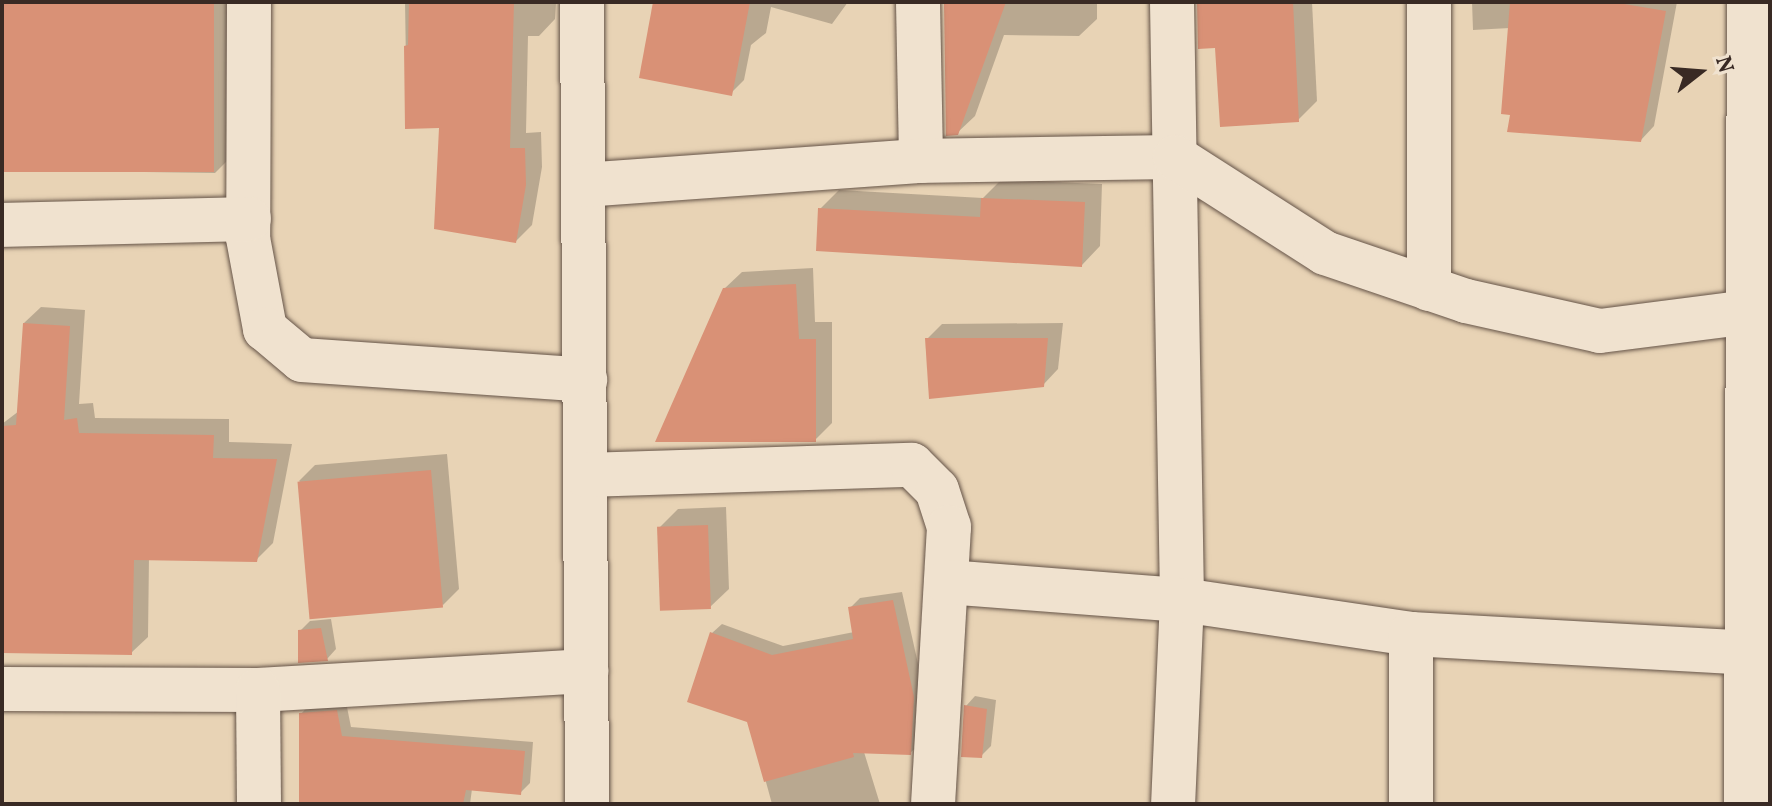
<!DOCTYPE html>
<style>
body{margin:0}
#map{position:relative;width:1772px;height:806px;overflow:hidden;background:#e8d3b5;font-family:Vollkorn,serif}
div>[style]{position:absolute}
.shadow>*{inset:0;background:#0003}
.building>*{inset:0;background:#d99176;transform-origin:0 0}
.roads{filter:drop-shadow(0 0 2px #655448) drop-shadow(0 0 2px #655448)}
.street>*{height:44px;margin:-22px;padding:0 22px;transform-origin:22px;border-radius:22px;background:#f0e2cf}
span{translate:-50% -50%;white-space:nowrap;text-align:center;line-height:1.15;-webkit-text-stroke:6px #f0e2cf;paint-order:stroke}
.frame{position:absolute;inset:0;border:4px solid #392a24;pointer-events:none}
.north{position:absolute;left:1660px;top:32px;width:80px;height:80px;-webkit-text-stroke:6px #f0e2cf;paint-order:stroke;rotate:73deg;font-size:22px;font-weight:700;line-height:32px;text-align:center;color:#392a24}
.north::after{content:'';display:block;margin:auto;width:28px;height:36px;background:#392a24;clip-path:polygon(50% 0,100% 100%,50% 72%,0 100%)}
</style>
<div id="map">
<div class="shadow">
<div style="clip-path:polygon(2px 2px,242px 2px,243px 145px,215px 173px,2px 170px)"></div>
<div style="clip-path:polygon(405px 2px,556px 2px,555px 19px,539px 36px,528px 36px,526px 133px,541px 132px,542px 167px,532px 225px,516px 241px,441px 126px,407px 127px)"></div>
<div style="clip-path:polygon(654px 2px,848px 2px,832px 24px,771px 7px,766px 33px,751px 45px,744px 80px,731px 93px)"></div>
<div style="clip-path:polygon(945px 2px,1097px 2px,1097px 19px,1079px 36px,1004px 35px,975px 116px,957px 133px)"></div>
<div style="clip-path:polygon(1198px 2px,1312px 2px,1317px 101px,1298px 120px)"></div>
<div style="clip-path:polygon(1472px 2px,1677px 2px,1654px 126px,1641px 140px,1512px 113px,1510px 28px,1473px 30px)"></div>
<div style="clip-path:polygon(1001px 180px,1102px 184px,1100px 246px,1082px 265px,820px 209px,839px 190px,983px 198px)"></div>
<div style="clip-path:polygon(813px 268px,815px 322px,832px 322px,832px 423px,815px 440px,724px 289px,742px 272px)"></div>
<div style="clip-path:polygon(41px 307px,85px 310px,79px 404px,93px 403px,95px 418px,229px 419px,229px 442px,292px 444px,273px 543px,256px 560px,149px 558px,148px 637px,131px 653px,2px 651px,2px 424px,19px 411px,24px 323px)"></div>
<div style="clip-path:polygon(1063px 323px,1058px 369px,1043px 385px,931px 397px,927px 339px,942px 324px)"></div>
<div style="clip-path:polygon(447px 454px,459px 589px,443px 605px,299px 481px,315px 465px)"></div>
<div style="clip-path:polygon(726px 507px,729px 589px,710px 607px,659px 528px,678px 509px)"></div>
<div style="clip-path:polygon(902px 592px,923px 686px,920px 744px,910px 753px,864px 752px,880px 804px,772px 804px,749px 720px,712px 633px,722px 624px,783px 646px,854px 632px,850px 608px,860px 598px)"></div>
<div style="clip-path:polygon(331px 619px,336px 649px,327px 659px,300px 631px,310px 621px)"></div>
<div style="clip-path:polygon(975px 696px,996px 700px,991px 746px,981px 756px,966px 706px)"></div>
<div style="clip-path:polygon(346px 702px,351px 727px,533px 742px,530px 783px,520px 793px,472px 789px,470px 804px,301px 804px,301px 714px,310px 704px)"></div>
</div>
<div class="building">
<div style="left:2px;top:2px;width:212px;height:170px"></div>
<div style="clip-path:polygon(409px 2px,514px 2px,510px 148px,525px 148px,526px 185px,516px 243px,434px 229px,439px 128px,405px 129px,404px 46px,408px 45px)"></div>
<div style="clip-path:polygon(653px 2px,750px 2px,732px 96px,639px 78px)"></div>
<div style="clip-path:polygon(944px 2px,1006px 2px,958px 135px,946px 136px)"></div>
<div style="clip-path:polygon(1197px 2px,1293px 2px,1299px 122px,1220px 127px,1215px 48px,1198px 49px)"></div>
<div style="clip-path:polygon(1510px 2px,1612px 2px,1666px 11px,1641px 142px,1507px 132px,1510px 115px,1501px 114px)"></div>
<div style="clip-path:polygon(981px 198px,1085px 202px,1082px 267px,816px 251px,818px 208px,980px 217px)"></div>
<div style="clip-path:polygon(796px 284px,799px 339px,816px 339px,816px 442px,655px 442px,723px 288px)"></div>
<div style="clip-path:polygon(23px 323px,70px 326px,64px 420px,77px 418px,79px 433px,214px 435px,213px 458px,277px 459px,257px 562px,134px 560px,132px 655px,2px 653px,2px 426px,16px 425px)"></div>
<div style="clip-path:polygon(925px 338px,1048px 338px,1044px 387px,929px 399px)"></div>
<div style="left:431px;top:470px;width:138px;height:134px;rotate:85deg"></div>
<div style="left:708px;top:525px;width:84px;height:51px;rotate:88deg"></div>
<div style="clip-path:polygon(893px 600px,914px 697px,911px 755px,853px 753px,854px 757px,764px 782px,747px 722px,687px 702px,710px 632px,772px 655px,853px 639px,848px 607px)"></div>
<div style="clip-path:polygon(321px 628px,328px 661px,298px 663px,298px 630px)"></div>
<div style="clip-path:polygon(964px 705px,987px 709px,982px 758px,961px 757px)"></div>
<div style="clip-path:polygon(337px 710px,342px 736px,525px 751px,521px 795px,466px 790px,463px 804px,299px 804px,299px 713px)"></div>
</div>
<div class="roads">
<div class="street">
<div style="left:249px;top:2px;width:236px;rotate:90.2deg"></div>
<div style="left:248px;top:238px;width:93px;rotate:79.4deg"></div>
<div style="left:265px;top:329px;width:48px;rotate:40deg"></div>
<div style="left:302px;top:360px;width:284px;rotate:4deg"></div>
<div style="left:582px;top:2px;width:802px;rotate:89.64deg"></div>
<div style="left:918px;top:2px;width:159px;rotate:88.9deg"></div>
<div style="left:1172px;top:2px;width:598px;rotate:89.04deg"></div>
<div style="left:1182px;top:600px;width:204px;rotate:92.5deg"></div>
<div style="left:1429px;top:2px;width:287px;rotate:90deg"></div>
<div style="left:583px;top:185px;width:333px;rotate:-4.1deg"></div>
<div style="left:915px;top:161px;width:260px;rotate:-0.9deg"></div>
<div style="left:1175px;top:157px;width:178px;rotate:32.6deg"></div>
<div style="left:1325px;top:253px;width:149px;rotate:18.8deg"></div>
<div style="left:1466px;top:301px;width:137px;rotate:12.6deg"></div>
<div style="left:1600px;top:331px;width:149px;rotate:-7.3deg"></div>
<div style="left:2px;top:225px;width:247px;rotate:-1.4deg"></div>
<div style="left:585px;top:475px;width:327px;rotate:-1.8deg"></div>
<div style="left:912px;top:465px;width:35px;rotate:45deg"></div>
<div style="left:937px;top:490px;width:39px;rotate:72deg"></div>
<div style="left:949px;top:527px;width:277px;rotate:93.3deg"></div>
<div style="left:947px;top:582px;width:236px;rotate:4.4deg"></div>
<div style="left:1182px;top:600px;width:232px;rotate:8.4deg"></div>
<div style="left:1411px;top:634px;width:337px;rotate:3.2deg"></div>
<div style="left:2px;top:689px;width:256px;rotate:0.2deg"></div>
<div style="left:258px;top:690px;width:329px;rotate:-3.3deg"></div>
<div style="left:258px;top:690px;width:114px;rotate:89.5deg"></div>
<div style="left:1411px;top:804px;width:170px;rotate:-90deg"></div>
<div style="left:1746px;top:804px;width:802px;rotate:-89.79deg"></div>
</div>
</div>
<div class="frame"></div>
<div class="north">N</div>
</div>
